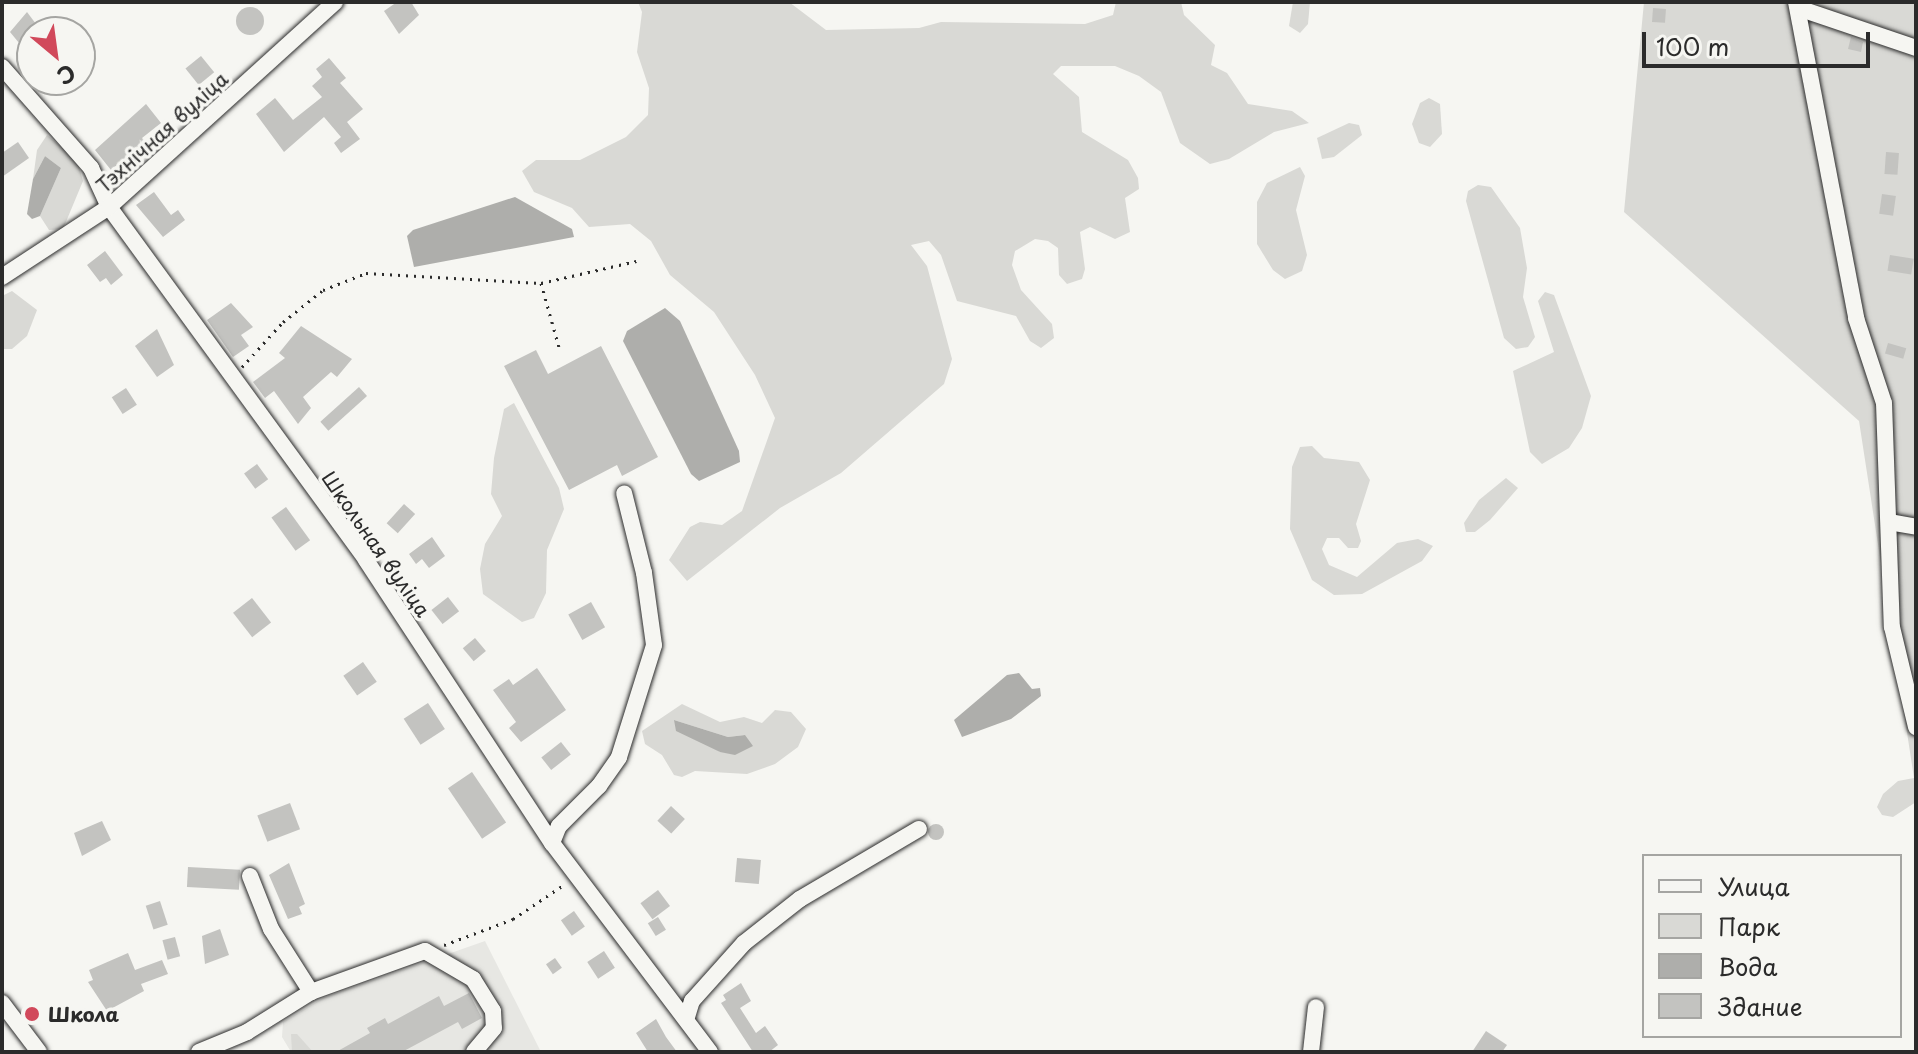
<!DOCTYPE html>
<meta charset="utf-8">
<style>
body{margin:0}
#map{position:relative;width:1918px;height:1054px;overflow:hidden;background:#f6f6f2;font-family:"Playpen Sans",sans-serif}
div>[style]{position:absolute}
.built>*{inset:0;background:#e7e7e3}
.green>*{inset:0;background:#d9d9d5}
.water>*{inset:0;background:#aeaeab}
.building>*{inset:0;background:#c3c3c0;transform-origin:0 0}
.round{border-radius:50%}
.path>*{height:3px;margin-top:-1.5px;transform-origin:0;background:repeating-linear-gradient(90deg,#2b2b2b 0 2px,transparent 0 8px)}
.roads{filter:drop-shadow(0 0 2px #2b2b2b) drop-shadow(0 0 2px #2b2b2b)}
.minor>*{height:16px;margin:-8px;padding:0 8px;transform-origin:8px;border-radius:8px;background:#f6f6f2}
.dots>*{width:22px;height:22px;translate:-50% -50%;box-sizing:border-box;border:4px solid #f6f6f2;border-radius:50%}
span{translate:-50% -50%;white-space:nowrap;text-align:center;line-height:1.15;-webkit-text-stroke:7px #f6f6f2;paint-order:stroke}
.street-label{font-size:20px;color:#2b2b2b}
.poi-label{font-size:20px;color:#2b2b2b;font-weight:700}
.left{translate:0 -50%;text-align:left}
.frame{position:absolute;inset:0;border:4px solid #2b2b2b;pointer-events:none}
.legend{position:absolute;left:1642px;top:854px;width:260px;height:184px;box-sizing:border-box;background:#f6f6f2;border:2px solid #a5a5a2;margin:0;padding:10px 14px;list-style:none;font-size:24px;color:#2b2b2b}
.legend li{display:flex;align-items:center;gap:16px;height:40px}
.legend b{width:40px;border:2px solid #a5a5a2}
.north{position:absolute;left:16px;top:16px;width:80px;height:80px;box-sizing:border-box;background:#f6f6f2;border:2px solid #a5a5a2;border-radius:50%;rotate:151deg;font-size:22px;font-weight:700;line-height:32px;text-align:center;color:#2b2b2b}
.north::after{content:'';display:block;margin:auto;width:28px;height:36px;background:#d1495b;clip-path:polygon(50% 0,100% 100%,50% 72%,0 100%)}
.scale{position:absolute;left:1642px;top:32px;width:228px;height:36px;box-sizing:border-box;border:4px solid #2b2b2b;border-top:0;padding-left:10px;font-size:24px;line-height:28px;white-space:nowrap;color:#2b2b2b;-webkit-text-stroke:6px #f6f6f2;paint-order:stroke}
</style>
<div id="map">
<div class="built">
<div style="clip-path:polygon(485px 941px,541px 1052px,291px 1052px,282px 1037px,283px 1022px,323px 998px)"></div>
</div>
<div class="green">
<div style="clip-path:polygon(638px 2px,789px 2px,826px 30px,919px 28px,941px 22px,1085px 24px,1113px 15px,1116px 2px,1181px 2px,1184px 15px,1215px 45px,1211px 65px,1227px 73px,1248px 104px,1292px 111px,1309px 123px,1274px 132px,1229px 159px,1210px 164px,1180px 143px,1161px 92px,1139px 76px,1115px 66px,1061px 66px,1053px 74px,1079px 97px,1082px 132px,1128px 160px,1138px 178px,1139px 189px,1125px 198px,1130px 232px,1115px 239px,1090px 227px,1080px 232px,1085px 269px,1082px 279px,1067px 284px,1059px 275px,1058px 248px,1048px 241px,1035px 239px,1015px 251px,1012px 265px,1021px 290px,1052px 324px,1054px 338px,1041px 348px,1030px 341px,1016px 316px,957px 301px,941px 255px,929px 241px,911px 245px,927px 266px,952px 359px,944px 384px,841px 473px,780px 508px,687px 581px,669px 560px,690px 527px,700px 522px,722px 525px,742px 511px,775px 418px,755px 375px,714px 312px,670px 275px,651px 241px,630px 224px,589px 227px,572px 208px,534px 192px,522px 171px,536px 160px,580px 160px,626px 137px,648px 115px,649px 88px,637px 52px,642px 12px)"></div>
<div style="clip-path:polygon(1293px 2px,1310px 2px,1308px 24px,1300px 33px,1289px 26px)"></div>
<div style="clip-path:polygon(1644px 2px,1916px 2px,1916px 802px,1893px 817px,1882px 815px,1877px 807px,1883px 794px,1898px 781px,1914px 778px,1859px 421px,1624px 212px)"></div>
<div style="clip-path:polygon(1429px 98px,1440px 104px,1442px 134px,1430px 147px,1419px 143px,1412px 124px,1420px 103px)"></div>
<div style="clip-path:polygon(1349px 123px,1359px 125px,1362px 135px,1334px 157px,1322px 159px,1317px 138px)"></div>
<div style="clip-path:polygon(47px 135px,77px 160px,83px 181px,63px 229px,49px 230px,40px 216px,61px 168px,45px 156px,33px 179px,37px 150px)"></div>
<div style="clip-path:polygon(1300px 167px,1305px 176px,1296px 210px,1307px 255px,1302px 271px,1285px 279px,1273px 270px,1257px 244px,1257px 202px,1267px 183px)"></div>
<div style="clip-path:polygon(1478px 185px,1491px 187px,1520px 228px,1527px 268px,1523px 297px,1535px 337px,1528px 347px,1516px 349px,1504px 338px,1466px 201px,1468px 191px)"></div>
<div style="clip-path:polygon(12px 291px,37px 310px,27px 336px,12px 349px,2px 349px,2px 296px)"></div>
<div style="clip-path:polygon(1545px 292px,1554px 295px,1591px 396px,1582px 428px,1569px 448px,1542px 464px,1530px 452px,1513px 371px,1554px 352px,1538px 301px)"></div>
<div style="clip-path:polygon(514px 403px,559px 488px,564px 509px,547px 550px,546px 593px,534px 618px,522px 622px,483px 594px,480px 569px,485px 544px,502px 516px,491px 494px,494px 458px,504px 409px)"></div>
<div style="clip-path:polygon(1312px 446px,1324px 458px,1359px 462px,1370px 480px,1356px 524px,1361px 541px,1358px 548px,1348px 548px,1339px 538px,1327px 538px,1322px 549px,1329px 565px,1357px 577px,1397px 543px,1418px 539px,1433px 546px,1422px 561px,1362px 594px,1334px 595px,1312px 580px,1290px 529px,1292px 467px,1300px 447px)"></div>
<div style="clip-path:polygon(1506px 478px,1518px 488px,1490px 520px,1475px 532px,1466px 532px,1464px 523px,1479px 500px)"></div>
<div style="clip-path:polygon(evenodd,682px 704px,720px 722px,744px 717px,762px 723px,775px 710px,791px 712px,806px 729px,798px 747px,775px 764px,747px 774px,695px 771px,682px 777px,674px 775px,662px 755px,645px 744px,642px 731px,682px 704px,674px 720px,728px 737px,745px 735px,720px 752px,674px 720px)"></div>
<div style="clip-path:polygon(291px 1034px,297px 1034px,313px 1052px,292px 1052px)"></div>
</div>
<div class="water">
<div style="clip-path:polygon(45px 156px,61px 168px,40px 216px,32px 219px,27px 214px,33px 179px)"></div>
<div style="clip-path:polygon(515px 197px,572px 229px,574px 237px,414px 267px,407px 236px,413px 230px)"></div>
<div style="clip-path:polygon(665px 308px,680px 321px,739px 451px,740px 462px,699px 481px,691px 474px,623px 341px,627px 331px)"></div>
<div style="clip-path:polygon(1019px 673px,1032px 689px,1040px 688px,1041px 696px,1011px 719px,962px 737px,954px 720px,1007px 675px)"></div>
<div style="clip-path:polygon(674px 720px,728px 737px,745px 735px,753px 746px,735px 755px,720px 752px,676px 731px)"></div>
</div>
<div class="building">
<div style="clip-path:polygon(397px 2px,411px 2px,419px 15px,399px 34px,384px 11px)"></div>
<div class="round" style="left:236px;top:7px;width:28px;height:28px"></div>
<div style="left:1653px;top:8px;width:13px;height:14px;rotate:4deg"></div>
<div style="clip-path:polygon(27px 12px,42px 32px,32px 32px,32px 43px,24px 49px,10px 32px)"></div>
<div style="clip-path:polygon(1851px 37px,1863px 42px,1861px 52px,1848px 49px)"></div>
<div style="left:201px;top:56px;width:21px;height:20px;rotate:51deg"></div>
<div style="clip-path:polygon(329px 58px,346px 78px,340px 83px,363px 109px,347px 122px,360px 139px,341px 153px,334px 143px,341px 137px,324px 117px,284px 152px,256px 114px,275px 98px,293px 120px,322px 97px,312px 86px,322px 77px,316px 69px)"></div>
<div style="clip-path:polygon(146px 104px,161px 123px,142px 138px,151px 149px,133px 162px,128px 156px,111px 170px,95px 150px)"></div>
<div style="clip-path:polygon(18px 142px,29px 158px,2px 177px,2px 153px)"></div>
<div style="left:1886px;top:152px;width:13px;height:22px;rotate:4deg"></div>
<div style="clip-path:polygon(154px 192px,171px 215px,178px 210px,185px 220px,163px 237px,136px 205px)"></div>
<div style="left:1882px;top:194px;width:14px;height:20px;rotate:8deg"></div>
<div style="clip-path:polygon(105px 251px,123px 275px,111px 285px,106px 278px,100px 282px,87px 265px)"></div>
<div style="left:1890px;top:255px;width:24px;height:16px;rotate:9deg"></div>
<div style="clip-path:polygon(231px 303px,253px 327px,241px 335px,249px 346px,233px 357px,207px 320px)"></div>
<div style="clip-path:polygon(301px 326px,352px 359px,337px 377px,331px 372px,303px 397px,311px 408px,298px 424px,274px 391px,265px 398px,253px 382px,285px 358px,279px 353px)"></div>
<div style="clip-path:polygon(157px 329px,174px 365px,157px 377px,135px 346px)"></div>
<div style="left:1888px;top:343px;width:19px;height:11px;rotate:16deg"></div>
<div style="clip-path:polygon(601px 346px,658px 457px,622px 476px,617px 465px,569px 490px,504px 366px,536px 350px,548px 374px)"></div>
<div style="left:359px;top:387px;width:12px;height:52px;rotate:48deg"></div>
<div style="left:126px;top:388px;width:20px;height:17px;rotate:57deg"></div>
<div style="left:257px;top:464px;width:19px;height:16px;rotate:54deg"></div>
<div style="left:404px;top:504px;width:15px;height:26px;rotate:42deg"></div>
<div style="left:286px;top:507px;width:41px;height:18px;rotate:54deg"></div>
<div style="clip-path:polygon(432px 537px,445px 556px,429px 568px,422px 559px,416px 564px,409px 554px)"></div>
<div style="left:448px;top:597px;width:18px;height:21px;rotate:52deg"></div>
<div style="left:252px;top:598px;width:31px;height:24px;rotate:52deg"></div>
<div style="left:591px;top:602px;width:29px;height:26px;rotate:61deg"></div>
<div style="left:475px;top:638px;width:17px;height:16px;rotate:50deg"></div>
<div style="left:363px;top:662px;width:24px;height:24px;rotate:55deg"></div>
<div style="clip-path:polygon(537px 668px,566px 710px,521px 742px,509px 728px,516px 722px,493px 690px,509px 679px,513px 685px)"></div>
<div style="left:428px;top:703px;width:31px;height:29px;rotate:57deg"></div>
<div style="left:561px;top:742px;width:16px;height:25px;rotate:52deg"></div>
<div style="left:472px;top:772px;width:61px;height:29px;rotate:56deg"></div>
<div style="left:290px;top:803px;width:28px;height:35px;rotate:69deg"></div>
<div style="left:671px;top:806px;width:19px;height:20px;rotate:43deg"></div>
<div style="clip-path:polygon(102px 821px,111px 840px,82px 856px,74px 833px)"></div>
<div class="round" style="left:928px;top:824px;width:16px;height:16px"></div>
<div style="left:737px;top:858px;width:24px;height:24px;rotate:5deg"></div>
<div style="clip-path:polygon(289px 863px,305px 904px,299px 907px,302px 914px,288px 919px,269px 875px)"></div>
<div style="left:188px;top:867px;width:52px;height:20px;rotate:3deg"></div>
<div style="left:658px;top:890px;width:20px;height:22px;rotate:53deg"></div>
<div style="left:160px;top:901px;width:25px;height:15px;rotate:72deg"></div>
<div style="left:574px;top:911px;width:19px;height:16px;rotate:55deg"></div>
<div style="left:658px;top:917px;width:15px;height:12px;rotate:58deg"></div>
<div style="clip-path:polygon(220px 929px,229px 955px,205px 964px,202px 936px)"></div>
<div style="left:175px;top:937px;width:20px;height:13px;rotate:75deg"></div>
<div style="left:604px;top:951px;width:20px;height:20px;rotate:57deg"></div>
<div style="clip-path:polygon(128px 953px,135px 970px,162px 960px,168px 974px,141px 984px,144px 991px,107px 1011px,88px 982px,93px 980px,89px 970px)"></div>
<div style="left:555px;top:958px;width:12px;height:11px;rotate:55deg"></div>
<div style="clip-path:polygon(741px 983px,751px 1001px,740px 1008px,756px 1033px,765px 1026px,778px 1045px,769px 1052px,753px 1052px,721px 1003px,726px 1000px,723px 995px)"></div>
<div style="clip-path:polygon(469px 993px,482px 1018px,462px 1029px,458px 1022px,402px 1052px,336px 1052px,370px 1033px,367px 1028px,385px 1018px,388px 1024px,439px 996px,444px 1006px)"></div>
<div style="clip-path:polygon(656px 1019px,666px 1037px,677px 1052px,648px 1052px,636px 1033px)"></div>
<div style="clip-path:polygon(1486px 1031px,1507px 1045px,1502px 1052px,1472px 1052px)"></div>
</div>
<div class="path">
<div style="left:541px;top:283px;width:66px;rotate:74.3deg"></div>
<div style="left:242px;top:367px;width:61px;rotate:-47.7deg"></div>
<div style="left:283px;top:322px;width:51px;rotate:-38.7deg"></div>
<div style="left:323px;top:290px;width:46px;rotate:-21.6deg"></div>
<div style="left:366px;top:273px;width:175px;rotate:3.3deg"></div>
<div style="left:541px;top:283px;width:98px;rotate:-13deg"></div>
<div style="left:444px;top:945px;width:74px;rotate:-20.6deg"></div>
<div style="left:513px;top:919px;width:63px;rotate:-33.9deg"></div>
</div>
<div class="roads">
<div class="minor">
<div style="left:1796px;top:2px;width:322px;rotate:79.2deg"></div>
<div style="left:1856px;top:318px;width:89px;rotate:71.8deg"></div>
<div style="left:1884px;top:403px;width:224px;rotate:88deg"></div>
<div style="left:1892px;top:627px;width:103px;rotate:76.5deg"></div>
<div style="left:1798px;top:8px;width:125px;rotate:18.7deg"></div>
<div style="left:2px;top:67px;width:135px;rotate:48.6deg"></div>
<div style="left:91px;top:168px;width:43px;rotate:65.2deg"></div>
<div style="left:109px;top:207px;width:437px;rotate:53.9deg"></div>
<div style="left:366px;top:560px;width:339px;rotate:56.7deg"></div>
<div style="left:552px;top:843px;width:262px;rotate:52.9deg"></div>
<div style="left:2px;top:277px;width:128px;rotate:-33.2deg"></div>
<div style="left:109px;top:207px;width:305px;rotate:-42.2deg"></div>
<div style="left:1889px;top:522px;width:27px;rotate:10deg"></div>
<div style="left:552px;top:843px;width:18px;rotate:-68deg"></div>
<div style="left:559px;top:826px;width:57px;rotate:-45deg"></div>
<div style="left:599px;top:786px;width:35px;rotate:-55deg"></div>
<div style="left:619px;top:757px;width:117px;rotate:-72.6deg"></div>
<div style="left:654px;top:645px;width:73px;rotate:-97.9deg"></div>
<div style="left:644px;top:573px;width:82px;rotate:-104deg"></div>
<div style="left:250px;top:876px;width:57px;rotate:68.4deg"></div>
<div style="left:271px;top:929px;width:75px;rotate:57.6deg"></div>
<div style="left:2px;top:1003px;width:61px;rotate:52.9deg"></div>
<div style="left:687px;top:1017px;width:17px;rotate:-73deg"></div>
<div style="left:692px;top:1001px;width:78px;rotate:-48.1deg"></div>
<div style="left:744px;top:943px;width:71px;rotate:-38.2deg"></div>
<div style="left:800px;top:899px;width:138px;rotate:-30.5deg"></div>
<div style="left:199px;top:1052px;width:52px;rotate:-22.6deg"></div>
<div style="left:247px;top:1032px;width:75px;rotate:-32deg"></div>
<div style="left:311px;top:992px;width:121px;rotate:-19.8deg"></div>
<div style="left:425px;top:951px;width:56px;rotate:30.3deg"></div>
<div style="left:473px;top:979px;width:38px;rotate:58deg"></div>
<div style="left:493px;top:1011px;width:17px;rotate:87deg"></div>
<div style="left:494px;top:1028px;width:31px;rotate:130deg"></div>
<div style="left:1311px;top:1052px;width:45px;rotate:-83.7deg"></div>
</div>
</div>
<div class="dots">
<div style="left:32px;top:1014px;background:#d1495b"></div>
</div>
<div class="street-label">
<span style="left:162px;top:132px;rotate:-42deg">Тэхнічная вуліца</span>
<span style="left:376px;top:544px;rotate:55deg">Школьная вуліца</span>
</div>
<div class="poi-label">
<span class="left" style="left:48px;top:1014px">Школа</span>
</div>
<div class="frame"></div>
<ul class="legend">
<li><b style="height:10px;background:#f6f6f2"></b>Улица</li>
<li><b style="height:22px;background:#d9d9d5"></b>Парк</li>
<li><b style="height:22px;background:#aeaeab"></b>Вода</li>
<li><b style="height:22px;background:#c3c3c0"></b>Здание</li>
</ul>
<div class="north">С</div>
<div class="scale">100 m</div>
</div>
